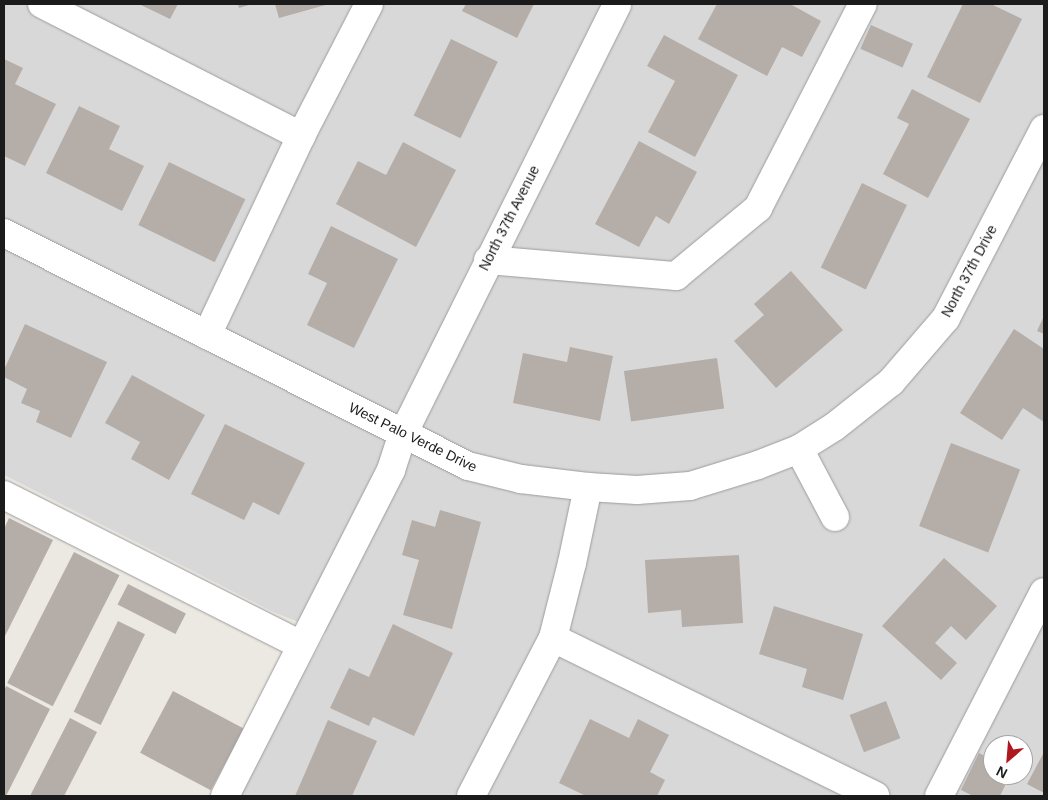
<!DOCTYPE html>
<style>
body{margin:0}
#map{position:relative;width:1048px;height:800px;overflow:hidden;background:#ece8e2;font-family:Helvetica,sans-serif}
div>[style]{position:absolute}
.residential>*{inset:0;background:#d9d8d8}
.building>*{inset:0;background:#b4ada8;transform-origin:0 0}
.roads{filter:drop-shadow(0 0 1px #9c9c9c) drop-shadow(0 0 1px #9c9c9c)}
.minor>*{height:28px;margin:-14px;padding:0 14px;transform-origin:14px;border-radius:14px;background:#fff}
span{translate:-50% -50%;white-space:nowrap;text-align:center;line-height:1.15;-webkit-text-stroke:4px #fff;paint-order:stroke}
.street-label{font-size:14px;color:#1b1b1b}
.frame{position:absolute;inset:0;border:5px solid #1b1b1b;pointer-events:none}
.north{position:absolute;left:983px;top:735px;width:50px;height:50px;box-sizing:border-box;background:#fff;border:1px solid #a4a4a4;border-radius:50%;rotate:207deg;font-size:14px;font-weight:700;line-height:20px;text-align:center;color:#1b1b1b}
.north::after{content:'';display:block;margin:auto;width:18px;height:22px;background:#ae181e;clip-path:polygon(50% 0,100% 100%,50% 72%,0 100%)}
</style>
<div id="map">
<div class="residential">
<div style="clip-path:polygon(evenodd,4px 4px,1044px 4px,1044px 796px,237px 796px,326px 633px,273px 612px,4px 475px,4px 4px,993px 745px,1023px 745px,1023px 775px,993px 775px,993px 745px)"></div>
</div>
<div class="building">
<div style="clip-path:polygon(139px 4px,178px 4px,170px 19px)"></div>
<div style="clip-path:polygon(238px 4px,252px 4px,239px 8px)"></div>
<div style="clip-path:polygon(275px 4px,329px 4px,279px 18px)"></div>
<div style="clip-path:polygon(466px 4px,534px 4px,517px 38px,462px 11px)"></div>
<div style="clip-path:polygon(717px 4px,790px 4px,821px 21px,802px 57px,782px 47px,767px 76px,698px 39px)"></div>
<div style="clip-path:polygon(963px 4px,991px 4px,1022px 19px,980px 103px,927px 77px)"></div>
<div style="left:871px;top:25px;width:46px;height:26px;rotate:24deg"></div>
<div style="clip-path:polygon(664px 35px,738px 75px,695px 157px,648px 132px,675px 81px,647px 66px)"></div>
<div style="left:451px;top:39px;width:52px;height:85px;rotate:26deg"></div>
<div style="clip-path:polygon(4px 59px,23px 68px,15px 84px,56px 104px,25px 166px,4px 156px)"></div>
<div style="clip-path:polygon(912px 89px,970px 119px,928px 198px,883px 174px,909px 124px,897px 118px)"></div>
<div style="clip-path:polygon(79px 106px,120px 126px,109px 149px,144px 166px,122px 211px,46px 173px)"></div>
<div style="clip-path:polygon(639px 141px,697px 172px,669px 224px,656px 216px,639px 247px,595px 224px)"></div>
<div style="clip-path:polygon(403px 142px,456px 170px,416px 247px,336px 204px,358px 161px,386px 175px)"></div>
<div style="left:169px;top:162px;width:85px;height:70px;rotate:26deg"></div>
<div style="left:862px;top:183px;width:50px;height:94px;rotate:26deg"></div>
<div style="clip-path:polygon(331px 226px,398px 259px,354px 348px,307px 325px,327px 283px,308px 274px)"></div>
<div style="clip-path:polygon(791px 271px,843px 330px,776px 388px,734px 341px,764px 315px,754px 304px)"></div>
<div style="clip-path:polygon(1044px 316px,1044px 334px,1037px 331px)"></div>
<div style="clip-path:polygon(25px 324px,107px 362px,71px 438px,36px 422px,40px 411px,21px 403px,27px 389px,4px 377px,4px 370px)"></div>
<div style="clip-path:polygon(1014px 329px,1044px 349px,1044px 422px,1023px 408px,1002px 440px,960px 413px)"></div>
<div style="clip-path:polygon(570px 347px,613px 356px,600px 421px,513px 403px,523px 353px,567px 362px)"></div>
<div style="left:717px;top:358px;width:51px;height:94px;rotate:82deg"></div>
<div style="clip-path:polygon(132px 375px,205px 415px,169px 480px,131px 459px,140px 442px,105px 423px)"></div>
<div style="clip-path:polygon(225px 424px,305px 463px,279px 515px,253px 502px,244px 520px,191px 494px)"></div>
<div style="left:951px;top:443px;width:74px;height:89px;rotate:21deg"></div>
<div style="clip-path:polygon(440px 510px,481px 522px,452px 629px,403px 615px,419px 560px,402px 555px,412px 520px,435px 527px)"></div>
<div style="clip-path:polygon(9px 518px,53px 540px,4px 638px,4px 529px)"></div>
<div style="left:74px;top:552px;width:51px;height:147px;rotate:27deg"></div>
<div style="clip-path:polygon(739px 555px,743px 623px,682px 627px,681px 610px,648px 613px,645px 560px)"></div>
<div style="clip-path:polygon(944px 558px,997px 606px,966px 640px,951px 626px,935px 643px,957px 663px,941px 680px,882px 626px)"></div>
<div style="left:128px;top:584px;width:65px;height:23px;rotate:27deg"></div>
<div style="clip-path:polygon(774px 606px,863px 634px,843px 700px,802px 687px,807px 669px,759px 654px)"></div>
<div style="left:118px;top:621px;width:30px;height:101px;rotate:26deg"></div>
<div style="clip-path:polygon(393px 624px,453px 653px,414px 736px,373px 717px,369px 726px,330px 708px,349px 668px,369px 677px)"></div>
<div style="clip-path:polygon(6px 686px,50px 709px,6px 796px,4px 796px,4px 691px)"></div>
<div style="left:173px;top:691px;width:80px;height:70px;rotate:28deg"></div>
<div style="left:886px;top:701px;width:40px;height:39px;rotate:69deg"></div>
<div style="clip-path:polygon(70px 718px,97px 732px,64px 796px,30px 796px)"></div>
<div style="clip-path:polygon(590px 719px,629px 738px,638px 719px,669px 735px,650px 772px,665px 780px,657px 796px,586px 796px,559px 783px)"></div>
<div style="clip-path:polygon(328px 720px,377px 741px,352px 796px,295px 796px)"></div>
<div style="clip-path:polygon(1044px 752px,1044px 793px,1027px 784px)"></div>
<div style="clip-path:polygon(979px 753px,993px 760px,993px 775px,1010px 775px,1000px 796px,973px 796px,961px 790px)"></div>
</div>
<div class="roads">
<div class="minor">
<div style="left:42px;top:4px;width:291px;rotate:27deg"></div>
<div style="left:4px;top:233px;width:519px;rotate:26.66deg"></div>
<div style="left:468px;top:466px;width:55px;rotate:13.8deg"></div>
<div style="left:521px;top:479px;width:67px;rotate:6.8deg"></div>
<div style="left:588px;top:487px;width:49px;rotate:3.5deg"></div>
<div style="left:637px;top:490px;width:53px;rotate:-4.3deg"></div>
<div style="left:690px;top:486px;width:71px;rotate:-17.2deg"></div>
<div style="left:758px;top:465px;width:44px;rotate:-21.3deg"></div>
<div style="left:799px;top:449px;width:41px;rotate:-32.2deg"></div>
<div style="left:834px;top:427px;width:73px;rotate:-38.3deg"></div>
<div style="left:891px;top:382px;width:84px;rotate:-49.3deg"></div>
<div style="left:946px;top:318px;width:213px;rotate:-62.6deg"></div>
<div style="left:488px;top:260px;width:189px;rotate:4.9deg"></div>
<div style="left:676px;top:276px;width:107px;rotate:-39.7deg"></div>
<div style="left:758px;top:208px;width:229px;rotate:-62.8deg"></div>
<div style="left:207px;top:335px;width:220px;rotate:-64.7deg"></div>
<div style="left:301px;top:136px;width:148px;rotate:-62.7deg"></div>
<div style="left:799px;top:449px;width:77px;rotate:62.1deg"></div>
<div style="left:4px;top:495px;width:333px;rotate:26.8deg"></div>
<div style="left:553px;top:638px;width:359px;rotate:26.1deg"></div>
<div style="left:225px;top:796px;width:366px;rotate:-63deg"></div>
<div style="left:391px;top:470px;width:38px;rotate:-72deg"></div>
<div style="left:403px;top:434px;width:480px;rotate:-63.5deg"></div>
<div style="left:471px;top:796px;width:178px;rotate:-62.6deg"></div>
<div style="left:553px;top:638px;width:77px;rotate:-75.8deg"></div>
<div style="left:572px;top:563px;width:78px;rotate:-78.1deg"></div>
<div style="left:939px;top:796px;width:229px;rotate:-62.8deg"></div>
</div>
</div>
<div class="street-label">
<span style="left:509px;top:218px;rotate:-63deg">North 37th Avenue</span>
<span style="left:969px;top:271px;rotate:-62deg">North 37th Drive</span>
<span style="left:413px;top:437px;rotate:26deg">West Palo Verde Drive</span>
</div>
<div class="frame"></div>
<div class="north">N</div>
</div>
